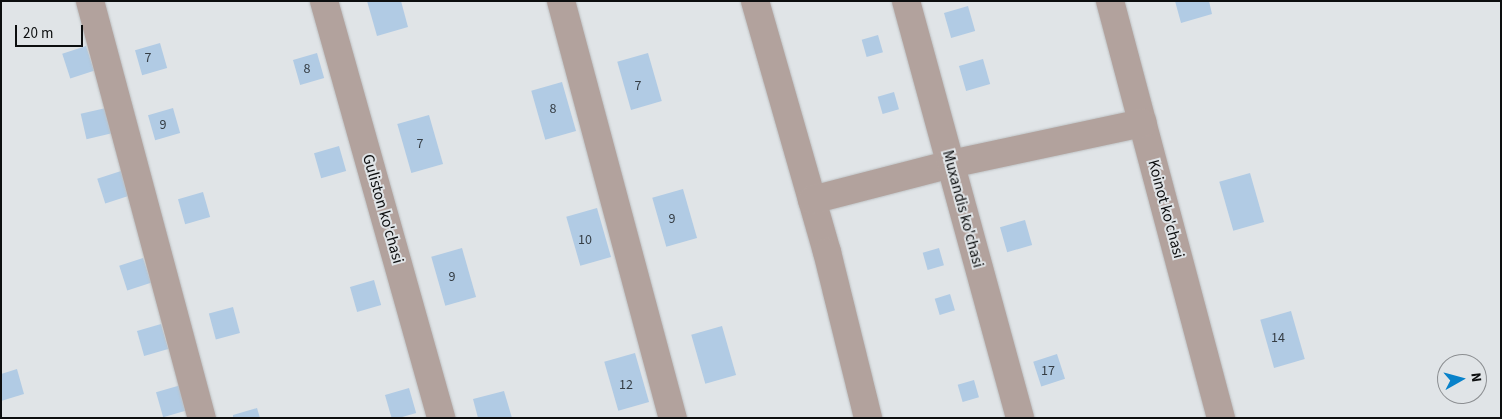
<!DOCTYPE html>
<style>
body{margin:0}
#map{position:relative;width:1502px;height:419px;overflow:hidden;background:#e0e4e7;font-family:"Source Sans 3",sans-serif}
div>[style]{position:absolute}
.building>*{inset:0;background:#b1cbe4;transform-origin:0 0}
.roads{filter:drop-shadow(0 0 1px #bec2c4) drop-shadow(0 0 1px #bec2c4)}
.minor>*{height:28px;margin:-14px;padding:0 14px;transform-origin:14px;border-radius:14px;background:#b2a29d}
span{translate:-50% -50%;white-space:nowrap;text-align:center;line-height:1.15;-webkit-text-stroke:4px #e0e4e7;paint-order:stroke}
.number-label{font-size:14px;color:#353d44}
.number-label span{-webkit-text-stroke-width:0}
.street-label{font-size:16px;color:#0c0e0f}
.frame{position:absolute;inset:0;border:2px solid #0c0e0f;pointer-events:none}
.north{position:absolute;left:1437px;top:354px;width:50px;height:50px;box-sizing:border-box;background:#e0e4e7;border:1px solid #8b8e91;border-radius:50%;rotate:83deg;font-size:14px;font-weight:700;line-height:20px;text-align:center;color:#0c0e0f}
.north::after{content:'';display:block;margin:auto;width:18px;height:22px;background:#0882ca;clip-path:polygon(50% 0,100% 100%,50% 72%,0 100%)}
.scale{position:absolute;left:15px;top:25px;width:68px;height:22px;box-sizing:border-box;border:2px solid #0c0e0f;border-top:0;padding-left:6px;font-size:15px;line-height:18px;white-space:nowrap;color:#0c0e0f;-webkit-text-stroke:4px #e0e4e7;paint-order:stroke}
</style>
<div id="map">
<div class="building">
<div style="clip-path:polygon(367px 1px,401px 1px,408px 27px,377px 36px)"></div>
<div style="clip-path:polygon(1175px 1px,1209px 1px,1212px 14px,1181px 23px)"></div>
<div style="left:968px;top:6px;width:26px;height:25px;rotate:74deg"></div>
<div style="left:878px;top:35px;width:18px;height:17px;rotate:74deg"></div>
<div style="left:160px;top:43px;width:26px;height:26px;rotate:74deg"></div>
<div style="left:86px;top:46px;width:26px;height:25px;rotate:72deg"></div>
<div style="left:317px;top:53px;width:26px;height:25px;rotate:74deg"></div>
<div style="left:648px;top:53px;width:50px;height:32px;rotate:74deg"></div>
<div style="left:983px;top:59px;width:26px;height:25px;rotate:74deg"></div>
<div style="left:562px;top:82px;width:51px;height:32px;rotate:74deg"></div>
<div style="left:894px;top:92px;width:18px;height:17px;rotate:74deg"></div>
<div style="left:106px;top:108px;width:26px;height:26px;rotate:77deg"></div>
<div style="left:173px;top:108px;width:26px;height:26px;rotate:74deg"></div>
<div style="left:429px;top:115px;width:51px;height:33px;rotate:74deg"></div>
<div style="left:339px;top:146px;width:26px;height:26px;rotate:74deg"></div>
<div style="left:121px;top:171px;width:26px;height:25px;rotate:72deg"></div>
<div style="left:1250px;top:173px;width:51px;height:32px;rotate:74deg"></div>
<div style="left:683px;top:189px;width:51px;height:32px;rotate:74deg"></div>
<div style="left:203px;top:192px;width:26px;height:26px;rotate:74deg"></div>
<div style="left:597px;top:208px;width:51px;height:32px;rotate:74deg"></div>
<div style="left:1025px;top:220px;width:26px;height:26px;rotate:74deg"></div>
<div style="left:462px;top:248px;width:51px;height:32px;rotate:74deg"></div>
<div style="left:939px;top:248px;width:18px;height:17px;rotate:74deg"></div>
<div style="left:143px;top:258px;width:26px;height:25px;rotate:72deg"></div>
<div style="left:374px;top:280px;width:26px;height:25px;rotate:74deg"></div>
<div style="left:950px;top:294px;width:17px;height:16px;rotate:73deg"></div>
<div style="left:233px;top:307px;width:27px;height:25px;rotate:75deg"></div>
<div style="left:1291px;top:311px;width:50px;height:32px;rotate:74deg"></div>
<div style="left:161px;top:324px;width:26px;height:25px;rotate:74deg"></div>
<div style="left:722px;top:326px;width:51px;height:32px;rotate:74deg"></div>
<div style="left:635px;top:353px;width:51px;height:32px;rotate:74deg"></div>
<div style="left:1057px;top:354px;width:26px;height:25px;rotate:72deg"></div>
<div style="clip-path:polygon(17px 369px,24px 394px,1px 401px,1px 374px)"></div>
<div style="left:974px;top:380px;width:18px;height:17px;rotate:74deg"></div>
<div style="left:181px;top:385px;width:26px;height:26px;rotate:74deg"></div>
<div style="left:409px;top:388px;width:26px;height:25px;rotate:74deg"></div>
<div style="clip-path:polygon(504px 391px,512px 418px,478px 418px,473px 399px)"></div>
<div style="clip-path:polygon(257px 408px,260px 418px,233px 418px,233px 415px)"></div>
</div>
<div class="roads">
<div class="minor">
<div style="left:90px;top:1px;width:432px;rotate:75deg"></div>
<div style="left:324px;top:1px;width:433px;rotate:74.3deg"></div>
<div style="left:561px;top:1px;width:432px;rotate:75deg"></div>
<div style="left:755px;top:1px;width:261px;rotate:74deg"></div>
<div style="left:827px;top:252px;width:171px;rotate:76.1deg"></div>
<div style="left:906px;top:1px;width:432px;rotate:74.7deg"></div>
<div style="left:1110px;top:1px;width:432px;rotate:75.1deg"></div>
<div style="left:812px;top:200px;width:144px;rotate:-14.5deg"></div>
<div style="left:951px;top:164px;width:196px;rotate:-12.1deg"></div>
</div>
</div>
<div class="number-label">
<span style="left:148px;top:58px">7</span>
<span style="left:307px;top:69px">8</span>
<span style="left:638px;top:86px">7</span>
<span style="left:553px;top:109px">8</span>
<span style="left:163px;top:125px">9</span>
<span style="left:420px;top:144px">7</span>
<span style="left:672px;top:219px">9</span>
<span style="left:585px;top:240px">10</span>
<span style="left:452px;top:277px">9</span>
<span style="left:1278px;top:338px">14</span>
<span style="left:1048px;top:371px">17</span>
<span style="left:626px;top:385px">12</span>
</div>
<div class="street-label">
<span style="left:383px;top:209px;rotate:74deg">Guliston ko'chasi</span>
<span style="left:963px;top:209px;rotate:75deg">Muxandis ko'chasi</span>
<span style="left:1166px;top:209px;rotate:75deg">Koinot ko'chasi</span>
</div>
<div class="frame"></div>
<div class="north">N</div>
<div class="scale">20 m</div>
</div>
